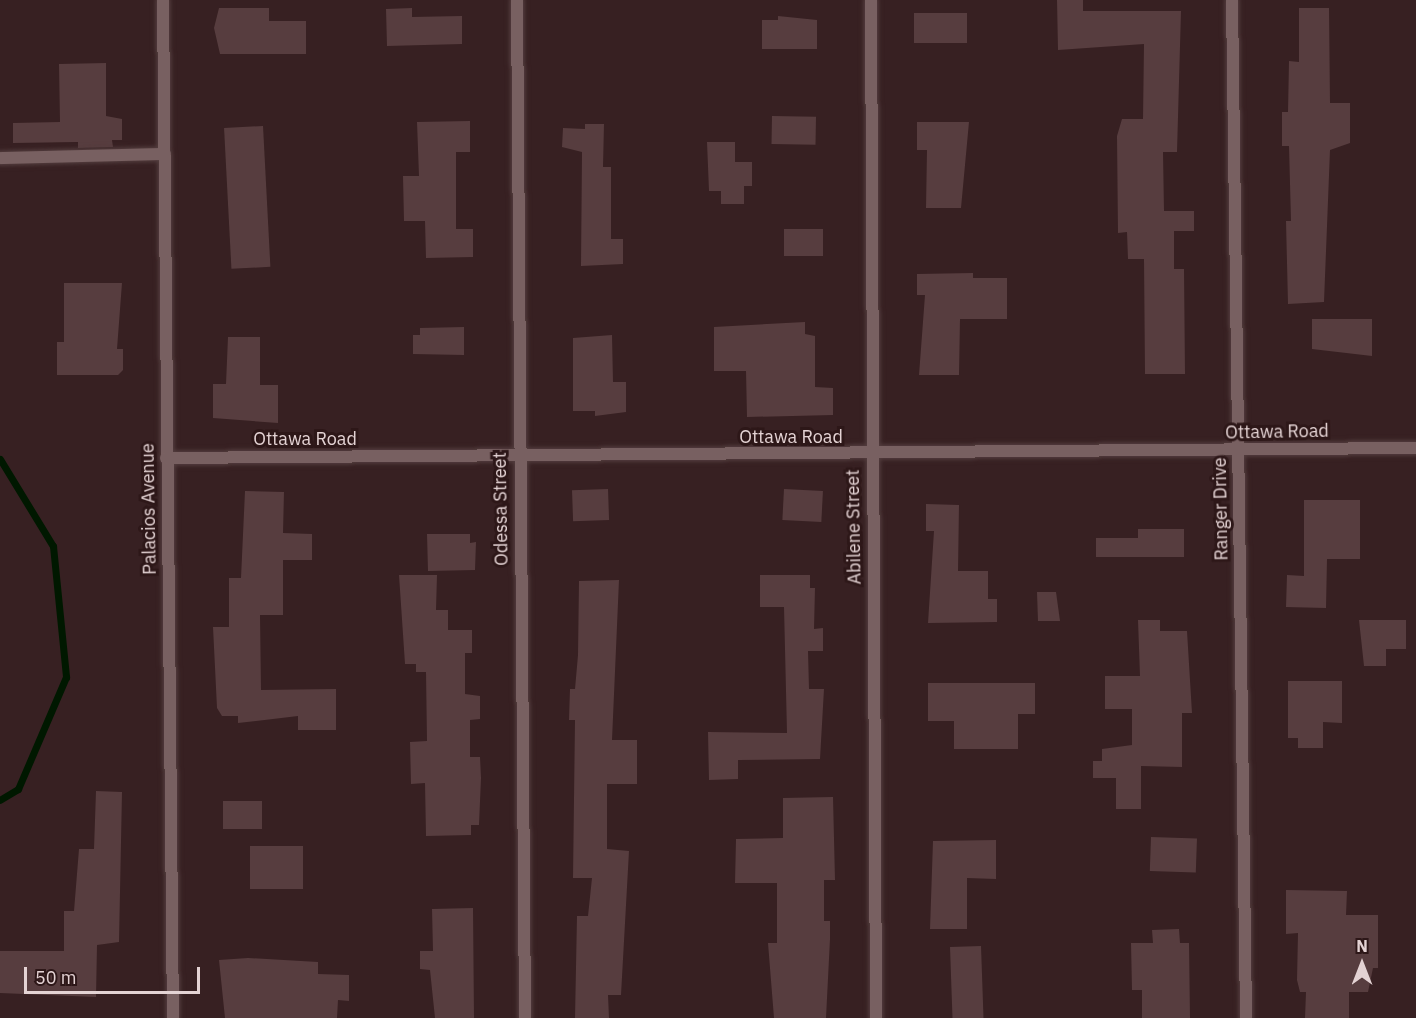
<!DOCTYPE html>
<style>
body{margin:0}
#map{position:relative;width:1416px;height:1018px;overflow:hidden;background:#372022;font-family:"IBM Plex Sans",sans-serif}
div>[style]{position:absolute}
.stream>*{height:7px;margin:-3.5px;padding:0 3.5px;transform-origin:3.5px;border-radius:3.5px;background:#001800}
.building>*{inset:0;background:#573d3f;transform-origin:0 0}
.roads{filter:drop-shadow(0 0 2px #533d3e) drop-shadow(0 0 2px #533d3e)}
.lane>*{height:12px;margin:-6px;padding:0 6px;transform-origin:6px;border-radius:6px;background:#786061}
.street>*{height:12px;margin:-6px;padding:0 6px;transform-origin:6px;border-radius:6px;background:#786061}
span{translate:-50% -50%;white-space:nowrap;text-align:center;line-height:1.15;-webkit-text-stroke:6px #2d1718;paint-order:stroke}
.street-label{font-size:18px;color:#e4d3d4}
.north{position:absolute;left:1332px;top:934px;width:60px;height:60px;-webkit-text-stroke:4px #2d1718;paint-order:stroke;rotate:0deg;font-size:16px;font-weight:700;line-height:24px;text-align:center;color:#e4d3d4}
.north::after{content:'';display:block;margin:auto;width:21px;height:27px;background:#e4d3d4;clip-path:polygon(50% 0,100% 100%,50% 72%,0 100%)}
.scale{position:absolute;left:24px;top:967px;width:176px;height:27px;box-sizing:border-box;border:3px solid #e4d3d4;border-top:0;padding-left:8px;font-size:18px;line-height:21px;white-space:nowrap;color:#e4d3d4;-webkit-text-stroke:4px #2d1718;paint-order:stroke}
</style>
<div id="map">
<div class="stream">
<div style="left:0;top:459px;width:102px;rotate:58.7deg"></div>
<div style="left:53px;top:546px;width:132px;rotate:84.3deg"></div>
<div style="left:66px;top:677px;width:122px;rotate:113.2deg"></div>
<div style="left:18px;top:789px;width:21px;rotate:149deg"></div>
</div>
<div class="building">
<div style="clip-path:polygon(1057px 0,1083px 0,1083px 11px,1181px 11px,1177px 152px,1163px 152px,1164px 211px,1194px 211px,1194px 231px,1174px 231px,1174px 269px,1184px 269px,1185px 374px,1145px 374px,1144px 259px,1128px 259px,1127px 232px,1118px 233px,1117px 136px,1122px 119px,1143px 119px,1144px 44px,1058px 50px)"></div>
<div style="clip-path:polygon(219px 8px,269px 8px,269px 21px,306px 21px,306px 54px,220px 54px,214px 28px)"></div>
<div style="clip-path:polygon(412px 8px,412px 17px,462px 16px,462px 44px,387px 46px,386px 9px)"></div>
<div style="clip-path:polygon(1299px 8px,1329px 8px,1330px 103px,1350px 103px,1350px 143px,1330px 150px,1324px 302px,1288px 304px,1286px 221px,1291px 221px,1289px 146px,1282px 146px,1282px 112px,1288px 112px,1289px 61px,1299px 62px)"></div>
<div style="left:967px;top:13px;width:30px;height:53px;rotate:90deg"></div>
<div style="clip-path:polygon(778px 16px,817px 20px,817px 49px,762px 49px,762px 20px,778px 20px)"></div>
<div style="clip-path:polygon(106px 63px,106px 116px,122px 119px,122px 140px,112px 140px,113px 147px,78px 148px,78px 142px,13px 143px,13px 123px,60px 122px,59px 64px)"></div>
<div style="left:772px;top:116px;width:44px;height:28px;rotate:1deg"></div>
<div style="clip-path:polygon(470px 121px,470px 152px,456px 152px,456px 229px,473px 229px,473px 257px,426px 258px,425px 221px,404px 221px,403px 176px,419px 176px,417px 122px)"></div>
<div style="clip-path:polygon(917px 122px,969px 122px,961px 208px,926px 208px,927px 150px,917px 150px)"></div>
<div style="clip-path:polygon(585px 124px,604px 124px,603px 167px,611px 167px,611px 239px,623px 239px,623px 264px,581px 266px,582px 152px,562px 147px,563px 128px,585px 129px)"></div>
<div style="left:263px;top:126px;width:141px;height:39px;rotate:87deg"></div>
<div style="clip-path:polygon(707px 142px,735px 142px,735px 162px,752px 162px,752px 186px,744px 186px,744px 204px,721px 204px,721px 191px,709px 191px)"></div>
<div style="left:784px;top:229px;width:39px;height:27px"></div>
<div style="clip-path:polygon(973px 273px,973px 278px,1007px 278px,1007px 319px,960px 319px,959px 375px,919px 375px,925px 295px,917px 295px,917px 274px)"></div>
<div style="clip-path:polygon(64px 283px,122px 283px,117px 349px,123px 349px,123px 370px,118px 375px,57px 375px,57px 342px,64px 342px)"></div>
<div style="clip-path:polygon(1312px 319px,1372px 319px,1372px 356px,1312px 349px)"></div>
<div style="clip-path:polygon(805px 322px,805px 334px,815px 336px,815px 387px,833px 388px,833px 415px,747px 417px,746px 371px,714px 371px,714px 327px)"></div>
<div style="clip-path:polygon(464px 327px,464px 355px,413px 354px,413px 335px,420px 335px,420px 328px)"></div>
<div style="clip-path:polygon(612px 335px,613px 382px,626px 382px,626px 412px,595px 416px,595px 411px,573px 411px,573px 338px)"></div>
<div style="clip-path:polygon(228px 337px,260px 337px,260px 385px,278px 385px,278px 423px,213px 418px,213px 384px,226px 384px)"></div>
<div style="left:608px;top:489px;width:31px;height:36px;rotate:88deg"></div>
<div style="left:784px;top:489px;width:39px;height:31px;rotate:3deg"></div>
<div style="clip-path:polygon(245px 491px,284px 492px,283px 533px,312px 534px,312px 560px,283px 560px,283px 615px,260px 615px,261px 690px,336px 689px,336px 730px,298px 730px,298px 716px,238px 723px,238px 716px,222px 716px,217px 708px,213px 627px,229px 627px,229px 578px,241px 578px)"></div>
<div style="clip-path:polygon(1304px 500px,1360px 500px,1360px 559px,1327px 559px,1326px 608px,1286px 607px,1287px 575px,1304px 576px)"></div>
<div style="clip-path:polygon(926px 504px,959px 505px,958px 571px,988px 571px,988px 599px,997px 599px,997px 622px,928px 623px,934px 531px,926px 531px)"></div>
<div style="clip-path:polygon(1138px 529px,1184px 529px,1184px 557px,1096px 557px,1096px 538px,1138px 538px)"></div>
<div style="clip-path:polygon(427px 534px,470px 534px,470px 543px,476px 542px,475px 570px,428px 571px)"></div>
<div style="clip-path:polygon(399px 575px,437px 575px,436px 610px,448px 610px,448px 630px,472px 630px,472px 653px,465px 653px,465px 694px,480px 696px,480px 719px,470px 720px,470px 757px,480px 757px,481px 778px,479px 825px,471px 825px,471px 835px,426px 836px,425px 783px,411px 784px,410px 742px,427px 741px,426px 672px,416px 672px,416px 664px,405px 664px)"></div>
<div style="clip-path:polygon(760px 575px,810px 575px,810px 588px,815px 588px,814px 629px,823px 628px,823px 651px,808px 651px,809px 689px,824px 689px,820px 759px,738px 760px,738px 779px,709px 780px,708px 732px,787px 733px,784px 607px,760px 607px)"></div>
<div style="clip-path:polygon(619px 580px,612px 740px,637px 740px,637px 784px,607px 784px,607px 849px,629px 851px,621px 995px,608px 995px,609px 1018px,575px 1018px,577px 916px,588px 916px,592px 878px,573px 878px,575px 720px,569px 720px,570px 689px,575px 689px,578px 655px,579px 581px)"></div>
<div style="clip-path:polygon(1037px 592px,1056px 592px,1060px 621px,1038px 621px)"></div>
<div style="clip-path:polygon(1138px 620px,1160px 620px,1160px 631px,1187px 631px,1192px 713px,1182px 713px,1182px 767px,1141px 766px,1141px 809px,1116px 809px,1116px 778px,1093px 778px,1093px 761px,1102px 761px,1102px 749px,1132px 745px,1132px 709px,1105px 709px,1105px 676px,1140px 676px)"></div>
<div style="clip-path:polygon(1359px 620px,1406px 620px,1406px 649px,1386px 649px,1386px 666px,1364px 666px)"></div>
<div style="clip-path:polygon(1288px 681px,1342px 681px,1342px 723px,1323px 722px,1323px 748px,1298px 748px,1298px 738px,1288px 738px)"></div>
<div style="clip-path:polygon(928px 683px,1035px 683px,1035px 714px,1018px 714px,1018px 749px,954px 749px,954px 721px,928px 721px)"></div>
<div style="clip-path:polygon(96px 791px,122px 792px,119px 942px,97px 945px,96px 997px,0 993px,0 951px,64px 951px,64px 911px,74px 911px,79px 849px,94px 849px)"></div>
<div style="clip-path:polygon(833px 797px,835px 880px,824px 880px,824px 921px,830px 921px,830px 939px,826px 1018px,774px 1018px,768px 943px,777px 943px,777px 883px,735px 883px,736px 839px,783px 838px,783px 798px)"></div>
<div style="left:223px;top:801px;width:39px;height:28px"></div>
<div style="left:1151px;top:837px;width:46px;height:34px;rotate:2deg"></div>
<div style="clip-path:polygon(996px 840px,996px 879px,967px 878px,967px 929px,930px 929px,933px 841px)"></div>
<div style="left:250px;top:846px;width:53px;height:43px"></div>
<div style="clip-path:polygon(1286px 890px,1347px 891px,1346px 915px,1378px 915px,1378px 968px,1373px 968px,1368px 992px,1349px 992px,1349px 1018px,1305px 1018px,1306px 992px,1300px 992px,1297px 980px,1298px 933px,1286px 934px)"></div>
<div style="clip-path:polygon(473px 908px,474px 1018px,435px 1018px,430px 970px,420px 969px,420px 951px,433px 951px,432px 909px)"></div>
<div style="clip-path:polygon(1179px 929px,1180px 943px,1189px 943px,1190px 1018px,1142px 1018px,1142px 990px,1132px 990px,1131px 943px,1153px 943px,1152px 930px)"></div>
<div style="left:981px;top:946px;width:72px;height:31px;rotate:88deg"></div>
<div style="clip-path:polygon(248px 958px,318px 962px,318px 974px,349px 975px,349px 1001px,338px 1000px,337px 1018px,225px 1018px,219px 960px)"></div>
</div>
<div class="roads">
<div class="lane">
<div style="left:0;top:158px;width:165px;rotate:-1.4deg"></div>
</div>
<div class="street">
<div style="left:163px;top:0;width:1018px;rotate:89.44deg"></div>
<div style="left:517px;top:0;width:1018px;rotate:89.55deg"></div>
<div style="left:871px;top:0;width:1018px;rotate:89.72deg"></div>
<div style="left:1232px;top:0;width:1018px;rotate:89.21deg"></div>
<div style="left:166px;top:458px;width:1250px;rotate:-0.46deg"></div>
</div>
</div>
<div class="street-label">
<span style="left:1277px;top:432px;rotate:-1deg">Ottawa Road</span>
<span style="left:791px;top:437px">Ottawa Road</span>
<span style="left:305px;top:439px">Ottawa Road</span>
<span style="left:149px;top:509px;rotate:-91deg">Palacios Avenue</span>
<span style="left:501px;top:509px;rotate:-91deg">Odessa Street</span>
<span style="left:1221px;top:509px;rotate:-91deg">Ranger Drive</span>
<span style="left:854px;top:527px;rotate:-91deg">Abilene Street</span>
</div>
<div class="north">N</div>
<div class="scale">50 m</div>
</div>
